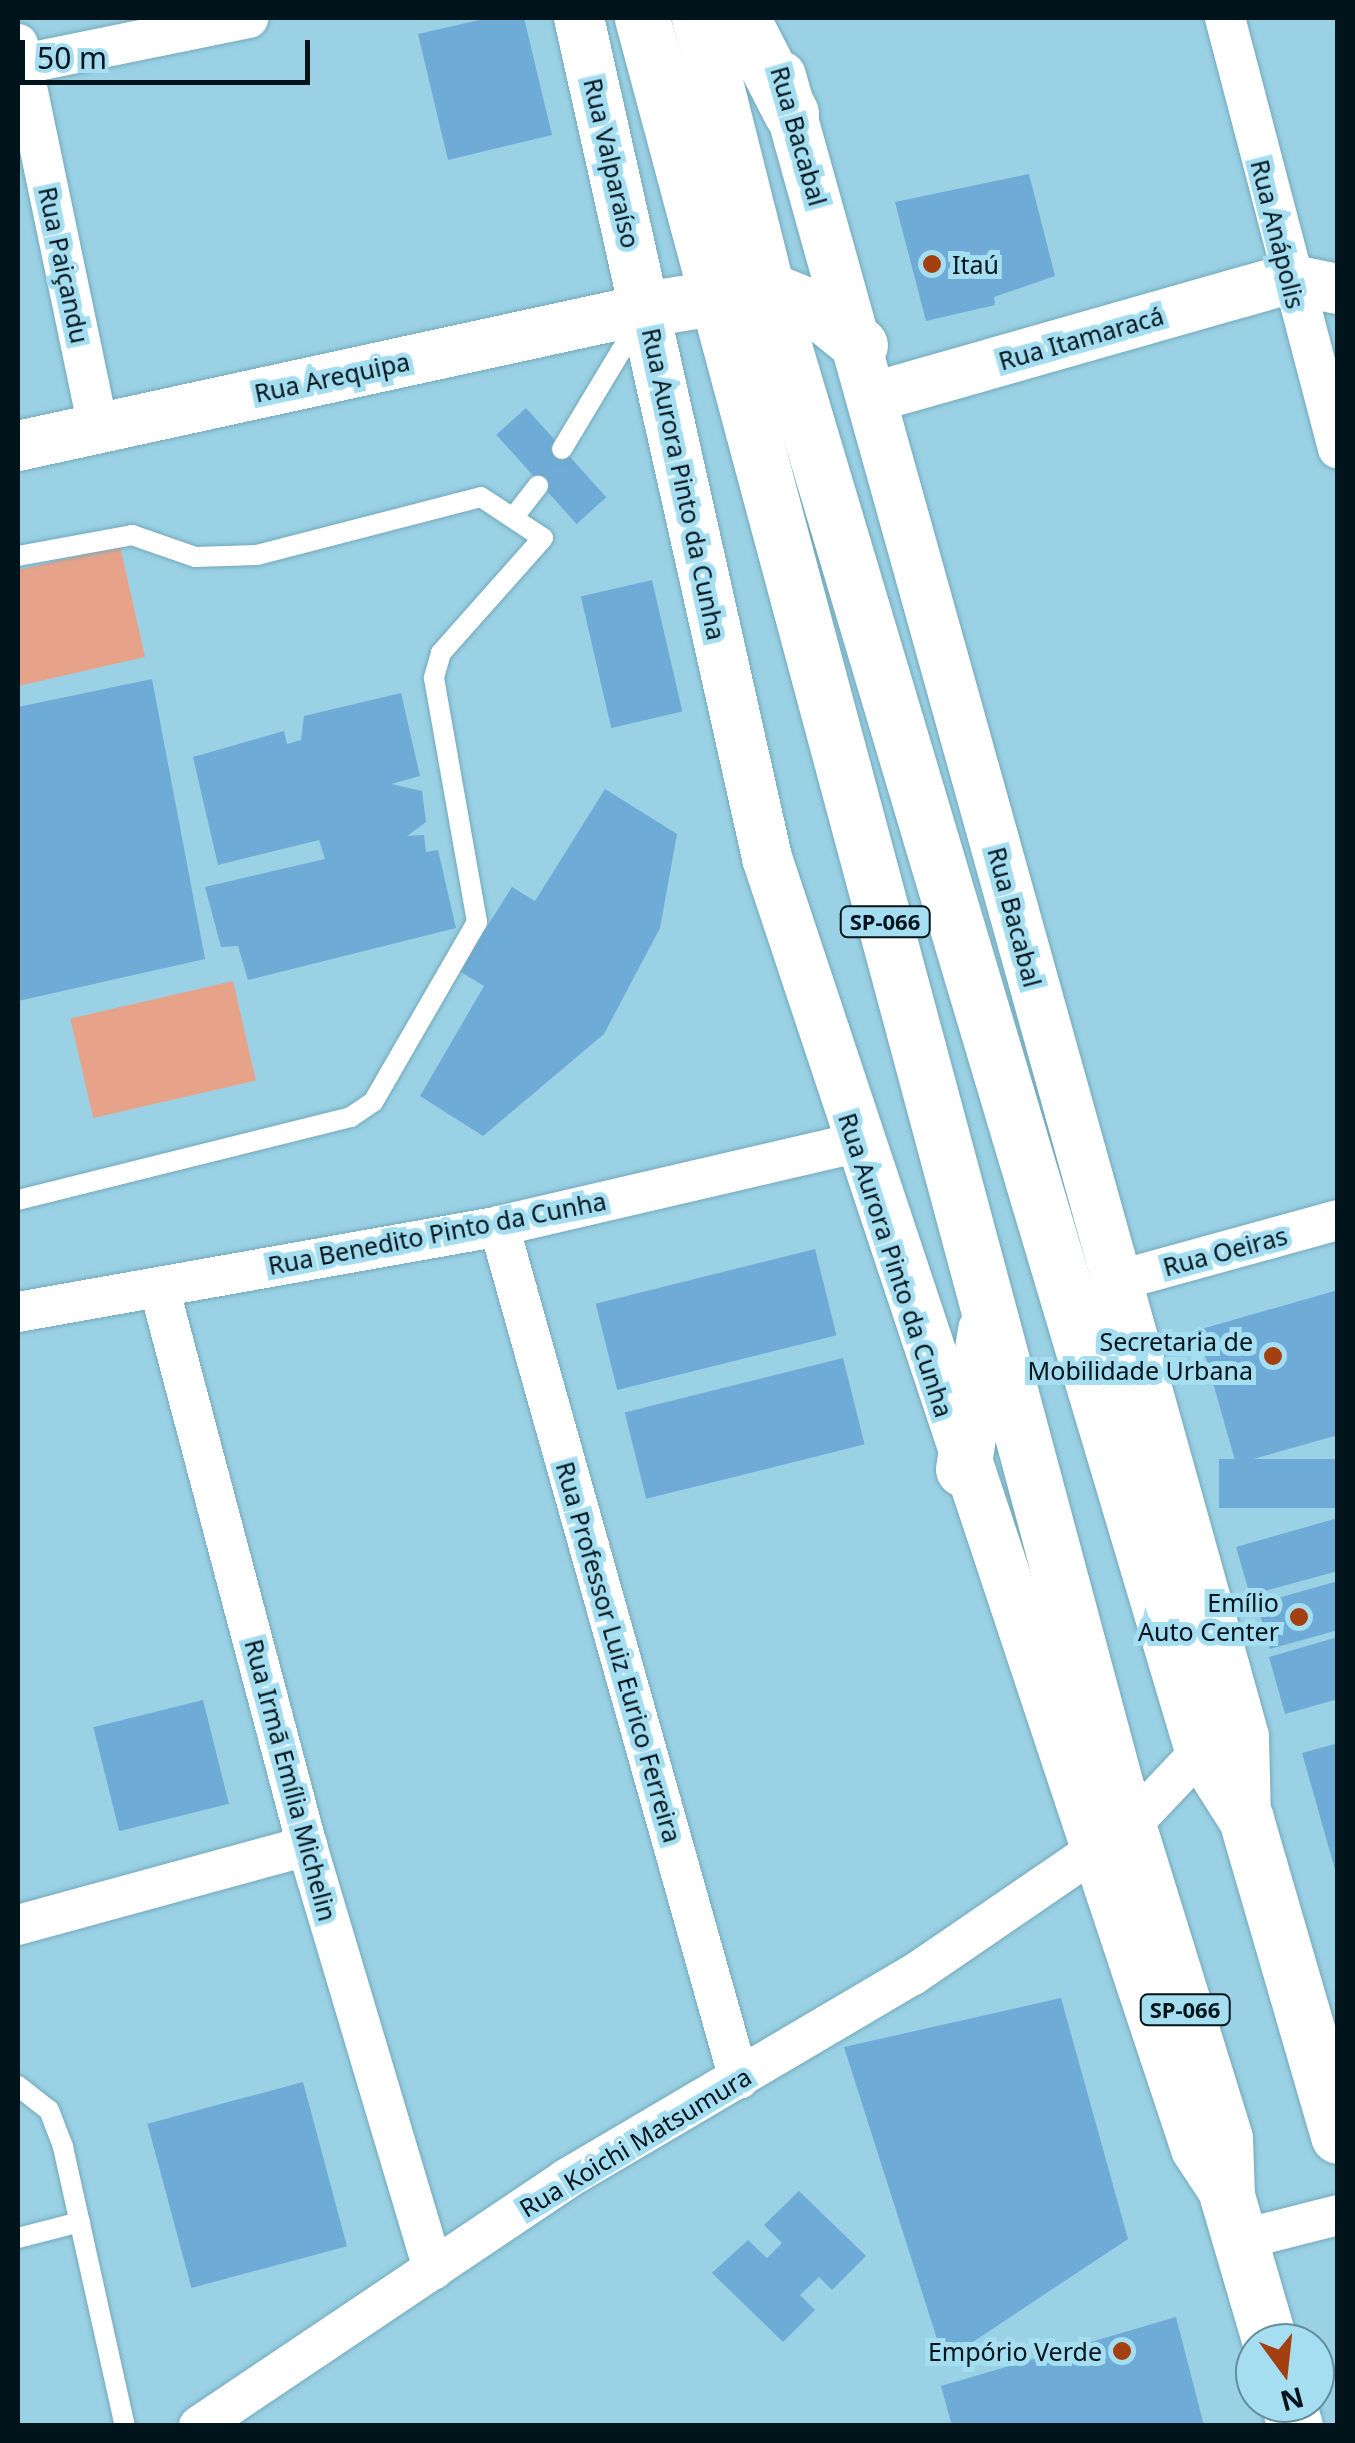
<!DOCTYPE html>
<meta charset="utf-8">
<style>
body{margin:0}
#map{position:relative;width:1355px;height:2443px;overflow:hidden;background:#9ad1e4;font-family:"Noto Sans",sans-serif}
div>[style]{position:absolute}
.green>*{inset:0;background:#e7a38a;transform-origin:0 0}
.building>*{inset:0;background:#6eabd7;transform-origin:0 0}
.roads{filter:drop-shadow(0 0 2px #73a9bb) drop-shadow(0 0 2px #73a9bb)}
.service>*{height:20px;margin:-10px;padding:0 10px;transform-origin:10px;border-radius:10px;background:#fff}
.minor>*{height:40px;margin:-20px;padding:0 20px;transform-origin:20px;border-radius:20px;background:#fff}
.tertiary>*{height:50px;margin:-25px;padding:0 25px;transform-origin:25px;border-radius:25px;background:#fff}
.primary>*{height:55px;margin:-27.5px;padding:0 27.5px;transform-origin:27.5px;border-radius:27.5px;background:#fff}
.dots>*{width:28px;height:28px;translate:-50% -50%;box-sizing:border-box;border:5px solid #a6def1;border-radius:50%}
span{translate:-50% -50%;white-space:nowrap;text-align:center;line-height:1.15;-webkit-text-stroke:10px #a6def1;paint-order:stroke}
.shield-label span{padding:2px 8px;background:#a6def1;border:2px solid;border-radius:8px;-webkit-text-stroke-width:0}
.shield-label{font-size:22px;color:#01141b;font-weight:700}
.street-label{font-size:25px;color:#01141b}
.poi-label{font-size:25px;color:#01141b}
.left{translate:0 -50%;text-align:left}
.right{translate:-100% -50%;text-align:right}
.frame{position:absolute;inset:0;border:20px solid #01141b;pointer-events:none}
.north{position:absolute;left:1235px;top:2323px;width:100px;height:100px;box-sizing:border-box;background:#a6def1;border:2px solid #648d9b;border-radius:50%;rotate:165deg;font-size:28px;font-weight:700;line-height:40px;text-align:center;color:#01141b}
.north::after{content:'';display:block;margin:auto;width:35px;height:45px;background:#a43f10;clip-path:polygon(50% 0,100% 100%,50% 72%,0 100%)}
.scale{position:absolute;left:20px;top:40px;width:290px;height:45px;box-sizing:border-box;border:5px solid #01141b;border-top:0;padding-left:12px;font-size:30px;line-height:35px;white-space:nowrap;color:#01141b;-webkit-text-stroke:8px #a6def1;paint-order:stroke}
</style>
<div id="map">
<div class="green">
<div style="clip-path:polygon(120px 546px,145px 657px,18px 686px,18px 570px)"></div>
<div style="left:233px;top:981px;width:102px;height:167px;rotate:77deg"></div>
</div>
<div class="building">
<div style="clip-path:polygon(488px 18px,524px 18px,552px 135px,448px 160px,418px 34px)"></div>
<div style="clip-path:polygon(1029px 174px,1055px 276px,994px 297px,995px 305px,926px 321px,895px 202px)"></div>
<div style="left:526px;top:408px;width:120px;height:40px;rotate:48deg"></div>
<div style="left:652px;top:580px;width:135px;height:73px;rotate:77deg"></div>
<div style="clip-path:polygon(152px 679px,205px 959px,18px 1001px,18px 707px)"></div>
<div style="clip-path:polygon(401px 693px,420px 776px,391px 784px,422px 791px,426px 822px,407px 836px,424px 835px,426px 852px,438px 850px,456px 928px,248px 980px,238px 946px,221px 947px,205px 887px,325px 859px,319px 840px,218px 865px,193px 757px,284px 731px,287px 744px,301px 740px,304px 716px)"></div>
<div style="clip-path:polygon(605px 789px,677px 834px,660px 928px,604px 1034px,483px 1136px,420px 1096px,484px 986px,459px 971px,512px 887px,535px 901px)"></div>
<div style="left:815px;top:1249px;width:89px;height:226px;rotate:76deg"></div>
<div style="clip-path:polygon(1338px 1290px,1338px 1435px,1236px 1464px,1198px 1330px)"></div>
<div style="left:843px;top:1358px;width:89px;height:225px;rotate:76deg"></div>
<div style="left:1338px;top:1459px;width:49px;height:119px;rotate:90deg"></div>
<div style="clip-path:polygon(1338px 1518px,1338px 1571px,1250px 1595px,1236px 1547px)"></div>
<div style="clip-path:polygon(1338px 1581px,1338px 1630px,1270px 1649px,1257px 1604px)"></div>
<div style="clip-path:polygon(1338px 1637px,1338px 1699px,1285px 1714px,1269px 1657px)"></div>
<div style="left:203px;top:1700px;width:107px;height:113px;rotate:76deg"></div>
<div style="clip-path:polygon(1338px 1743px,1338px 1873px,1336px 1873px,1302px 1753px)"></div>
<div style="clip-path:polygon(1061px 1998px,1128px 2239px,944px 2361px,844px 2047px)"></div>
<div style="left:303px;top:2082px;width:170px;height:161px;rotate:75deg"></div>
<div style="clip-path:polygon(799px 2191px,866px 2256px,832px 2290px,819px 2277px,800px 2295px,815px 2310px,783px 2342px,712px 2273px,748px 2240px,767px 2258px,782px 2243px,764px 2225px)"></div>
<div style="clip-path:polygon(1176px 2317px,1204px 2426px,952px 2426px,941px 2386px)"></div>
</div>
<div class="roads">
<div class="service">
<div style="left:562px;top:449px;width:152px;rotate:-59deg"></div>
<div style="left:516px;top:514px;width:36px;rotate:-52deg"></div>
<div style="left:18px;top:556px;width:116px;rotate:-10.4deg"></div>
<div style="left:132px;top:535px;width:67px;rotate:19.2deg"></div>
<div style="left:195px;top:557px;width:62px;rotate:-1.8deg"></div>
<div style="left:257px;top:555px;width:231px;rotate:-14.5deg"></div>
<div style="left:481px;top:497px;width:74px;rotate:33.5deg"></div>
<div style="left:543px;top:538px;width:154px;rotate:131.6deg"></div>
<div style="left:441px;top:653px;width:26px;rotate:106deg"></div>
<div style="left:434px;top:678px;width:248px;rotate:80deg"></div>
<div style="left:477px;top:922px;width:208px;rotate:120deg"></div>
<div style="left:373px;top:1102px;width:27px;rotate:146deg"></div>
<div style="left:351px;top:1117px;width:343px;rotate:166deg"></div>
<div style="left:18px;top:2086px;width:39px;rotate:38deg"></div>
<div style="left:49px;top:2110px;width:40px;rotate:69deg"></div>
<div style="left:63px;top:2147px;width:286px;rotate:77.5deg"></div>
<div style="left:18px;top:2238px;width:64px;rotate:-14.5deg"></div>
</div>
<div class="minor">
<div style="left:1225px;top:18px;width:445px;rotate:75.3deg"></div>
<div style="left:18px;top:44px;width:392px;rotate:78.2deg"></div>
<div style="left:18px;top:65px;width:235px;rotate:-11.5deg"></div>
<div style="left:499px;top:1226px;width:886px;rotate:74.29deg"></div>
<div style="left:1113px;top:1282px;width:233px;rotate:-15.4deg"></div>
<div style="left:159px;top:1287px;width:578px;rotate:75.17deg"></div>
<div style="left:307px;top:1846px;width:442px;rotate:73.4deg"></div>
<div style="left:18px;top:1312px;width:489px;rotate:-10.1deg"></div>
<div style="left:499px;top:1226px;width:366px;rotate:-13.1deg"></div>
<div style="left:18px;top:1925px;width:300px;rotate:-15.3deg"></div>
<div style="left:1240px;top:2240px;width:101px;rotate:-14.3deg"></div>
<div style="left:199px;top:2426px;width:442px;rotate:-33.9deg"></div>
<div style="left:566px;top:2179px;width:403px;rotate:-30.5deg"></div>
<div style="left:913px;top:1975px;width:262px;rotate:-34.4deg"></div>
<div style="left:1129px;top:1827px;width:106px;rotate:-46.5deg"></div>
<div style="left:1202px;top:1750px;width:24px;rotate:-17deg"></div>
</div>
<div class="tertiary">
<div style="left:579px;top:18px;width:861px;rotate:77.38deg"></div>
<div style="left:767px;top:858px;width:1360px;rotate:71.62deg"></div>
<div style="left:1196px;top:2149px;width:56px;rotate:56.6deg"></div>
<div style="left:781px;top:76px;width:1724px;rotate:74.42deg"></div>
<div style="left:1244px;top:1737px;width:82px;rotate:88.6deg"></div>
<div style="left:874px;top:397px;width:430px;rotate:-15.9deg"></div>
<div style="left:1288px;top:279px;width:51px;rotate:11.3deg"></div>
<div style="left:18px;top:446px;width:643px;rotate:-12.31deg"></div>
</div>
<div class="primary">
<div style="left:642px;top:18px;width:1830px;rotate:74.99deg"></div>
<div style="left:1116px;top:1786px;width:369px;rotate:72.8deg"></div>
<div style="left:1225px;top:2139px;width:57px;rotate:88deg"></div>
<div style="left:1227px;top:2196px;width:153px;rotate:73.7deg"></div>
<div style="left:699px;top:18px;width:279px;rotate:75.9deg"></div>
<div style="left:767px;top:289px;width:1524px;rotate:73.42deg"></div>
<div style="left:1202px;top:1750px;width:82px;rotate:57.5deg"></div>
<div style="left:1246px;top:1819px;width:330px;rotate:73.8deg"></div>
<div style="left:742px;top:18px;width:107px;rotate:62.7deg"></div>
<div style="left:646px;top:309px;width:123px;rotate:-9.4deg"></div>
<div style="left:767px;top:289px;width:51px;rotate:22deg"></div>
<div style="left:814px;top:308px;width:59px;rotate:38.8deg"></div>
<div style="left:963px;top:1469px;width:141px;rotate:-81deg"></div>
<div style="left:1288px;top:2403px;width:24px;rotate:73deg"></div>
</div>
</div>
<div class="dots">
<div style="left:932px;top:264px;background:#a43f10"></div>
<div style="left:1273px;top:1356px;background:#a43f10"></div>
<div style="left:1299px;top:1617px;background:#a43f10"></div>
<div style="left:1122px;top:2351px;background:#a43f10"></div>
</div>
<div class="shield-label">
<span style="left:885px;top:922px">SP-066</span>
<span style="left:1185px;top:2010px">SP-066</span>
</div>
<div class="street-label">
<span style="left:799px;top:136px;rotate:74deg">Rua Bacabal</span>
<span style="left:612px;top:163px;rotate:77deg">Rua Valparaíso</span>
<span style="left:1278px;top:234px;rotate:76deg">Rua Anápolis</span>
<span style="left:64px;top:265px;rotate:78deg">Rua Paiçandu</span>
<span style="left:1081px;top:338px;rotate:-16deg">Rua Itamaracá</span>
<span style="left:332px;top:377px;rotate:-12deg">Rua Arequipa</span>
<span style="left:684px;top:484px;rotate:78deg">Rua Aurora Pinto da Cunha</span>
<span style="left:1015px;top:917px;rotate:75deg">Rua Bacabal</span>
<span style="left:437px;top:1233px;rotate:-11deg">Rua Benedito Pinto da Cunha</span>
<span style="left:1225px;top:1251px;rotate:-15deg">Rua Oeiras</span>
<span style="left:896px;top:1265px;rotate:72deg">Rua Aurora Pinto da Cunha</span>
<span style="left:619px;top:1652px;rotate:74deg">Rua Professor Luiz Eurico Ferreira</span>
<span style="left:291px;top:1780px;rotate:75deg">Rua Irmã Emília Michelin</span>
<span style="left:635px;top:2142px;rotate:-31deg">Rua Koichi Matsumura</span>
</div>
<div class="poi-label">
<span class="left" style="left:952px;top:264px">Itaú</span>
<span class="right" style="left:1253px;top:1356px">Secretaria de<br>Mobilidade Urbana</span>
<span class="right" style="left:1279px;top:1617px">Emílio<br>Auto Center</span>
<span class="right" style="left:1102px;top:2351px">Empório Verde</span>
</div>
<div class="frame"></div>
<div class="north">N</div>
<div class="scale">50 m</div>
</div>
